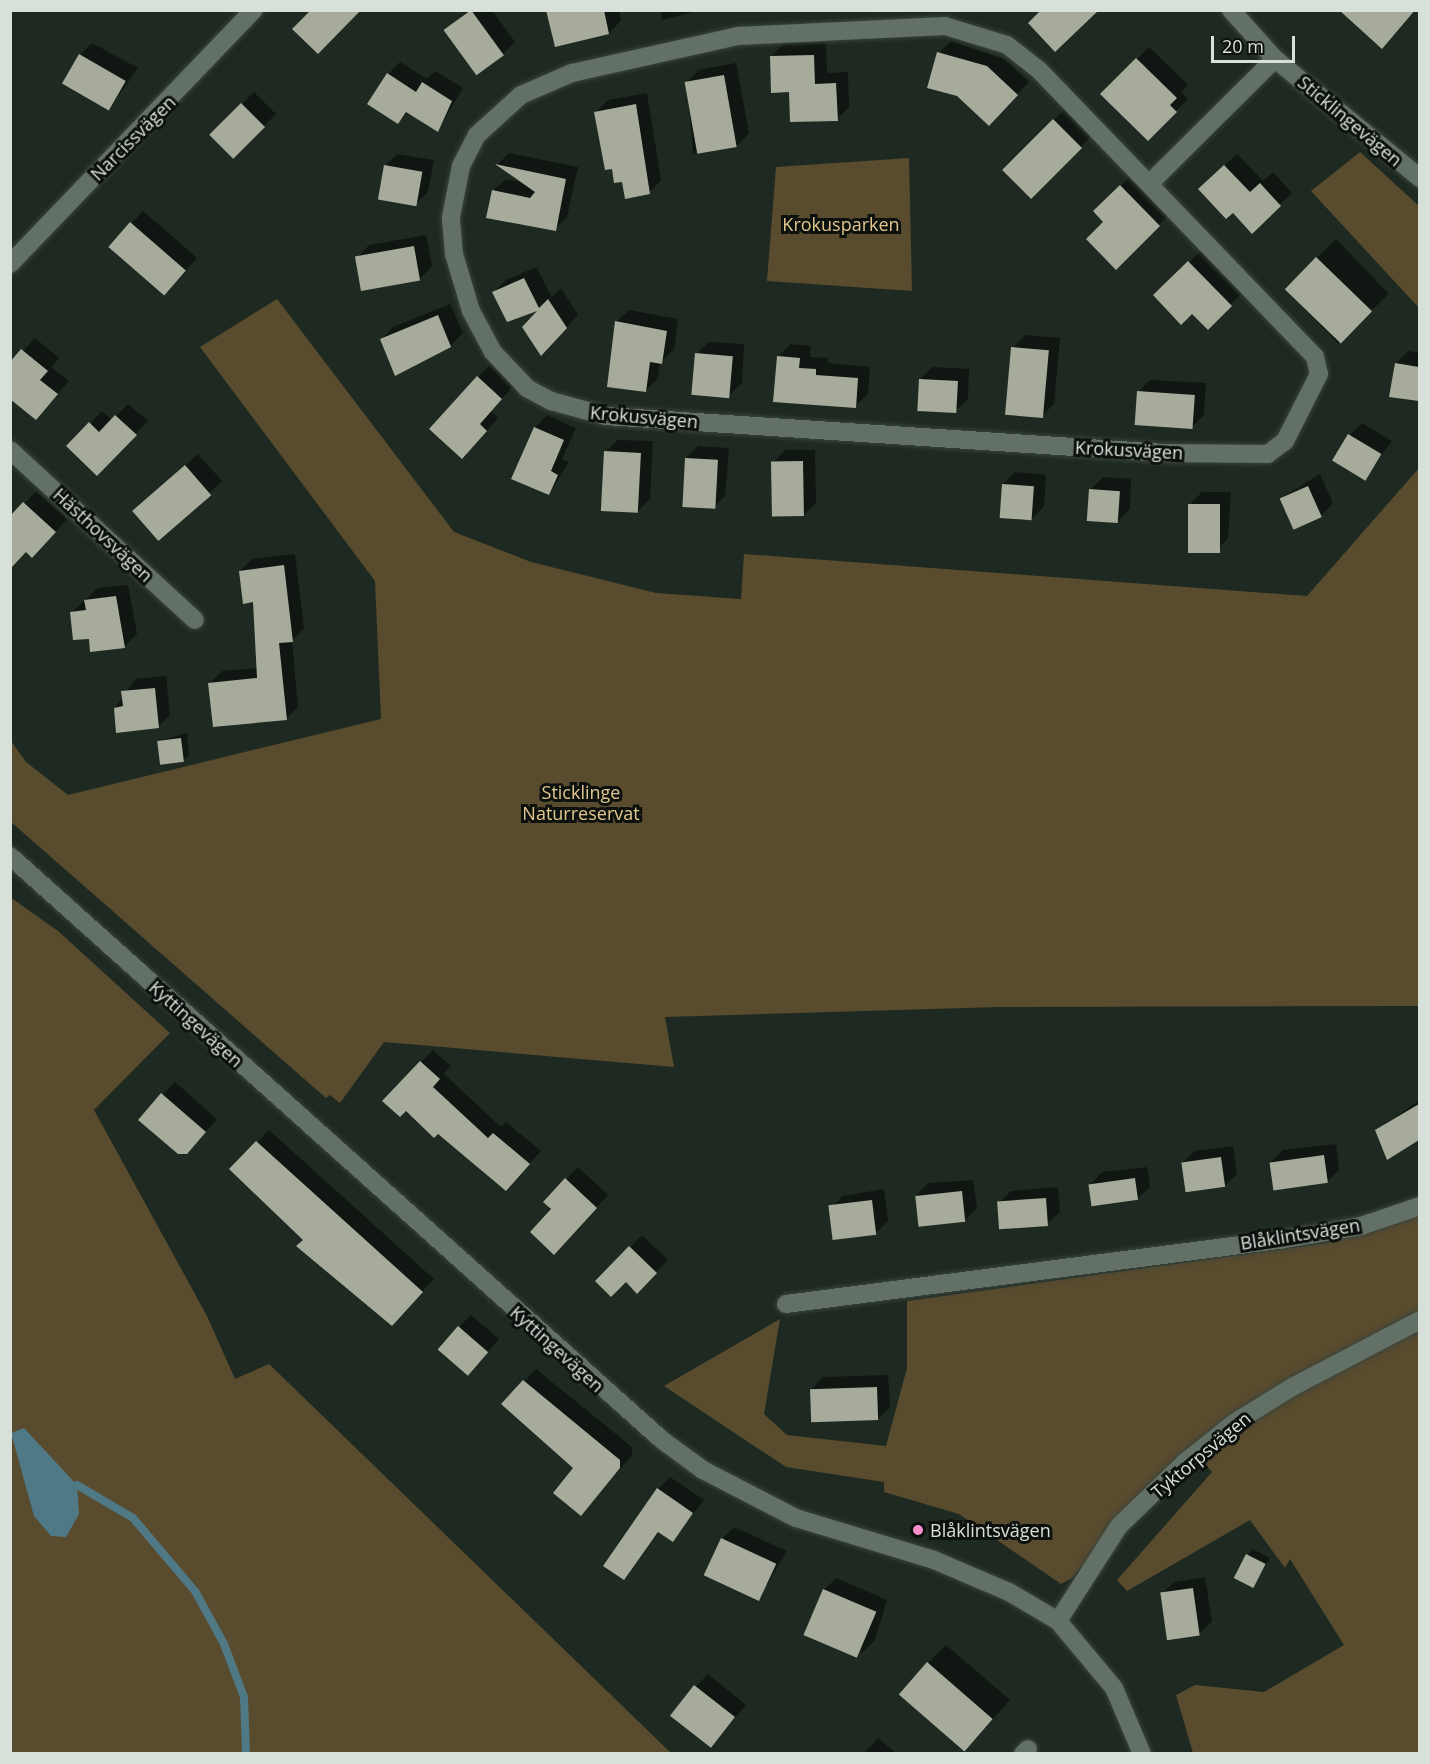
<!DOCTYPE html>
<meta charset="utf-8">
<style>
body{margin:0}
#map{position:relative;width:1430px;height:1764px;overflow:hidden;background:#1e2a21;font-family:"Open Sans",sans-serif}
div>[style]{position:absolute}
.green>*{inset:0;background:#594b2e}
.water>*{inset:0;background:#507986}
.shadow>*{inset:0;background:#0007;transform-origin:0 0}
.stream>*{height:8px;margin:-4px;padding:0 4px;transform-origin:4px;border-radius:4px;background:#507986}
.building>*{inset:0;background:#a7ab9b;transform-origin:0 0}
.roads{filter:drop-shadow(0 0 2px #3a443d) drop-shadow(0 0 2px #3a443d)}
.street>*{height:18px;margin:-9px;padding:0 9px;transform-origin:9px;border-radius:9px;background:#637066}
.secondary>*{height:18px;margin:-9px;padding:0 9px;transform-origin:9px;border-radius:9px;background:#637066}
.dots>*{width:16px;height:16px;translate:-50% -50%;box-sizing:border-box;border:3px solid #0c110d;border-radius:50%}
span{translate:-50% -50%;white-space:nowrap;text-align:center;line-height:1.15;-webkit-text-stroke:6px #0c110d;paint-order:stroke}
.street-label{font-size:18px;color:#d8e0da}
.park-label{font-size:18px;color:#e1c78e}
.poi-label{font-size:18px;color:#d8e0da}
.left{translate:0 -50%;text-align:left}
.frame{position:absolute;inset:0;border:12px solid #d8e0da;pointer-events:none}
.scale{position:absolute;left:1211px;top:36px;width:84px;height:27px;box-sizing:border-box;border:3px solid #d8e0da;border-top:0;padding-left:8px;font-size:18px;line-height:21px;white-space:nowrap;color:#d8e0da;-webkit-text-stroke:4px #0c110d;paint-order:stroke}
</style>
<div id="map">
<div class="green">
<div style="clip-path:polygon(1360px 152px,1419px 206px,1419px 308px,1311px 191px)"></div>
<div style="clip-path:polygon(909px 158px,912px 291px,767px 281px,776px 167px)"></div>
<div style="clip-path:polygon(277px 299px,454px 532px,531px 562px,656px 593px,741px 599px,744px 554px,1307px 596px,1419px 468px,1419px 1006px,999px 1007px,665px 1017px,674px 1067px,384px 1042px,340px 1103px,330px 1095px,326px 1098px,11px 822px,11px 741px,26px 762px,68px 795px,381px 719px,375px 581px,200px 347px)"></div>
<div style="clip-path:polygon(10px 897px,58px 931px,170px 1033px,94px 1110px,207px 1316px,235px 1379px,269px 1364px,671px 1753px,11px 1753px)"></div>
<div style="clip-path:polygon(1419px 1214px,1419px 1753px,1193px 1753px,1176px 1695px,1195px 1685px,1264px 1692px,1344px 1645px,1290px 1559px,1285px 1568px,1250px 1520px,1127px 1591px,1117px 1580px,1212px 1472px,1193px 1452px,1151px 1484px,1072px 1578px,1061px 1584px,959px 1514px,884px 1492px,884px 1482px,786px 1467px,664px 1386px,780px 1319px,764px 1414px,787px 1435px,886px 1446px,907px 1368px,907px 1301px,1326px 1243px)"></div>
</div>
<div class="water">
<div style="clip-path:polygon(24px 1428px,77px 1485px,79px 1514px,66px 1537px,51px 1536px,34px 1516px,11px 1433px)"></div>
</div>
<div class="shadow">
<div style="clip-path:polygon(468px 10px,492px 10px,515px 42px,503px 54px,446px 30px)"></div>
<div style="clip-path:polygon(551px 10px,619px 10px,621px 21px,609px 33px)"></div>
<div style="clip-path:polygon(660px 10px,702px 10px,662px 20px)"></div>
<div style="clip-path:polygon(951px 41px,1004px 59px,1029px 82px,1001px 111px,939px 53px)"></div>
<div style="clip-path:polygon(92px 43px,138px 68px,109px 109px,80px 55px)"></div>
<div style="clip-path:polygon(826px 43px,827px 73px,848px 72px,849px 107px,837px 119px,791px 91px,771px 57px,783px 44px)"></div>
<div style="clip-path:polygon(1149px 47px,1188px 85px,1181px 92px,1188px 99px,1148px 139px,1102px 94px)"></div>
<div style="clip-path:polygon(400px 62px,427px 79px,435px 71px,463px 88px,438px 130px,408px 112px,398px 122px,388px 74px)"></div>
<div style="clip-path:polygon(736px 63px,749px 133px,737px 146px,693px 154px,687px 82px,699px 70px)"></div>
<div style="left:254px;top:92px;width:31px;height:60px;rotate:45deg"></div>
<div style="clip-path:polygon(647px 93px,661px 180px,649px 193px,623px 180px,613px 167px,596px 112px,608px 100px)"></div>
<div style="left:1066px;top:108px;width:38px;height:88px;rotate:45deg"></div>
<div style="clip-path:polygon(509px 153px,578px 167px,567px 217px,555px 229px,493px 191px,506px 179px,521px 182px,498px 164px)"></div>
<div style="clip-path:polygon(397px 154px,434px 160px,428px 192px,416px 204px,385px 166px)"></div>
<div style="clip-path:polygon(1237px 154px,1263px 181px,1273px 172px,1292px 193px,1252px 231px,1212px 177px)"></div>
<div style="clip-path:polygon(1133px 174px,1171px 213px,1116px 267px,1105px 222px,1095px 211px)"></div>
<div style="clip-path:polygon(143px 211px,197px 258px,175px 282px,110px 246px)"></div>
<div style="clip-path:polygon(426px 235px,432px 266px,420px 279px,357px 258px,369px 245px)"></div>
<div style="left:1336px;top:239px;width:76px;height:71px;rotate:46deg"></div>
<div style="left:1202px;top:250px;width:59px;height:48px;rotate:46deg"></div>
<div style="clip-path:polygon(536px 267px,552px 297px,561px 288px,578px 315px,553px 342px,542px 308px,508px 320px,494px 292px,506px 280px)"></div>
<div style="clip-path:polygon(450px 304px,463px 333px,450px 346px,381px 340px,393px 327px)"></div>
<div style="clip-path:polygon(629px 310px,678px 319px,674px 350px,660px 362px,658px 378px,646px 390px,616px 322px)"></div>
<div style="clip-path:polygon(1025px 335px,1060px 338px,1054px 404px,1042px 416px,1013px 348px)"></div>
<div style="clip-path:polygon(35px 338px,59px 358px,51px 367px,69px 381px,36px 418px,10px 365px)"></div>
<div style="clip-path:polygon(709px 342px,744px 344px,742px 383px,729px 395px,696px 354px)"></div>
<div style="clip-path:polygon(790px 344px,811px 346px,810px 357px,828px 358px,828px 363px,870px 367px,868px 394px,855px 406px,778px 357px)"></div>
<div style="clip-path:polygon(1408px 351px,1420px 353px,1420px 400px,1391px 395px,1396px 364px)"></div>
<div style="clip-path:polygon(490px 365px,513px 386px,491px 411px,498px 418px,474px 445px,478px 377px)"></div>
<div style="clip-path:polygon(932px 367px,969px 369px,968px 399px,955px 411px,920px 380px)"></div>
<div style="clip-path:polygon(1150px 380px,1206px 383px,1204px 415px,1192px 427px,1138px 392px)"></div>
<div style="clip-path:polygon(128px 404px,148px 421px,109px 462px,68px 446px,102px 411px,112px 420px)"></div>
<div style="clip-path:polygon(547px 415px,576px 428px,562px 459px,569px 462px,549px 494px,535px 428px)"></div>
<div style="clip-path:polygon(1362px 423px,1392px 441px,1364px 479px,1350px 435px)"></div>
<div style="clip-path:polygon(618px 440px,653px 441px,650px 499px,638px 511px,605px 452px)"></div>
<div style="clip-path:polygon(698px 446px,729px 448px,725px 496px,713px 508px,686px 458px)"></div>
<div style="clip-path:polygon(785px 450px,815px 450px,816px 503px,804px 515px,773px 463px)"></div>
<div style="clip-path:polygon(198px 454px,222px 481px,159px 539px,147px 500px)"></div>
<div style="clip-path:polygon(1015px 472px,1046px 475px,1044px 507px,1031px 519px,1003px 484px)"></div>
<div style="clip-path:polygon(1320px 474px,1333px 503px,1321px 516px,1280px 499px)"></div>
<div style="clip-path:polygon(1103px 477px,1131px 479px,1130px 509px,1118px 521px,1090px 490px)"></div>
<div style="left:36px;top:491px;width:42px;height:37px;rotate:42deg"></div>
<div style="clip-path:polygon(1202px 492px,1231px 492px,1228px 539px,1215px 551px,1190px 504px)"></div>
<div style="clip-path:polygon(295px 554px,304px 628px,292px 641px,298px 707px,286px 719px,210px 683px,222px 671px,258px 668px,254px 601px,240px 571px,252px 559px)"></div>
<div style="clip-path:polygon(128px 585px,137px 634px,125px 646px,90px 637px,72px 612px,98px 588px)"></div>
<div style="clip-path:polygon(166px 676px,170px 715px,158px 727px,115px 708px,135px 679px)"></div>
<div style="clip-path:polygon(187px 733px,189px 755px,183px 761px,158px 741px)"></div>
<div style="clip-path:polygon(433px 1050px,451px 1066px,444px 1074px,501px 1127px,506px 1122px,541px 1151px,506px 1189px,406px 1109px,421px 1062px)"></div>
<div style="clip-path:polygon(175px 1082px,217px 1119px,199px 1140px,163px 1094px)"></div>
<div style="clip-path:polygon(1420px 1100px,1420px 1138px,1388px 1157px,1376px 1130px)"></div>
<div style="clip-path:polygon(269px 1130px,434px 1279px,404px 1311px,305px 1240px,231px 1169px)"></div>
<div style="clip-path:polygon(1336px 1144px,1339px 1170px,1327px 1182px,1271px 1162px,1283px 1150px)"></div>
<div style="clip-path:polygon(1233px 1146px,1237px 1174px,1224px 1186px,1182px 1163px,1195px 1151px)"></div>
<div style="clip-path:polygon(578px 1167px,608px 1195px,566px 1241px,545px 1201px)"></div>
<div style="clip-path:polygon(1147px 1167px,1150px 1187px,1137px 1199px,1090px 1185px,1102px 1172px)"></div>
<div style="clip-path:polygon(973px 1180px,977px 1208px,965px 1220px,916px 1196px,928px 1183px)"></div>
<div style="clip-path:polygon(1058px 1187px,1060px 1212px,1047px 1224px,999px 1203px,1011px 1191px)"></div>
<div style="clip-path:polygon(884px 1189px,888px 1221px,876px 1233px,831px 1208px,843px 1196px)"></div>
<div style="clip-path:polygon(642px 1235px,668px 1260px,637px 1291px,626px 1280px,597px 1281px)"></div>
<div style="clip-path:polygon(471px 1315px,499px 1339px,480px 1361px,459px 1327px)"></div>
<div style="clip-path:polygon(536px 1369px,632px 1447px,632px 1455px,581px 1514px,575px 1468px,503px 1404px)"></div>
<div style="clip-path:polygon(888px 1375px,890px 1407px,878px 1419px,811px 1390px,823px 1377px)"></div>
<div style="clip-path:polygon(670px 1477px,704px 1500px,672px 1540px,660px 1531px,623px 1578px,658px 1489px)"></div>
<div style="clip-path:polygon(734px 1527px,787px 1551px,759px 1598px,722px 1539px)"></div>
<div style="clip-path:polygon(1253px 1549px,1270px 1558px,1253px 1586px,1248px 1555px)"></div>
<div style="clip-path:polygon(1205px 1577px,1212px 1621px,1199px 1634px,1162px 1594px,1174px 1582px)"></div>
<div style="clip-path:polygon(836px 1578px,887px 1600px,875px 1640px,862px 1653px,824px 1590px)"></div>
<div style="clip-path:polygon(946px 1645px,1010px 1700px,966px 1749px,928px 1663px)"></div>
<div style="clip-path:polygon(708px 1674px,746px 1705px,711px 1746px,696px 1686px)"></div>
<div style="clip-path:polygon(878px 1738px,897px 1754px,863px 1754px)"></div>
</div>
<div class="stream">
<div style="left:77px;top:1485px;width:65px;rotate:30.5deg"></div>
<div style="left:133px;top:1518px;width:96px;rotate:49.7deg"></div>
<div style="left:195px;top:1591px;width:60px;rotate:61.3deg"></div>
<div style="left:224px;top:1644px;width:57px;rotate:69.3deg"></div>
<div style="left:244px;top:1697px;width:57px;rotate:88deg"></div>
</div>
<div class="building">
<div style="clip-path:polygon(311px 10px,361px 10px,318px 54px,292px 29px)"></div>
<div style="left:471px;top:10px;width:56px;height:34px;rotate:54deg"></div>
<div style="clip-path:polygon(546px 10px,604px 10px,609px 34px,555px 47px)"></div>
<div style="clip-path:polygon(1041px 10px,1099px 10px,1055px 52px,1028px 23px)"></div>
<div style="clip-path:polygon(1339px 10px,1415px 10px,1382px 49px)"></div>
<div style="clip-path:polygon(937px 52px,987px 66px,1018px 95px,989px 126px,957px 96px,927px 88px)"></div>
<div style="left:79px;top:54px;width:54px;height:34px;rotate:30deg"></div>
<div style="clip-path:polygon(814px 55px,815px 84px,836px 83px,838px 121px,790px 122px,789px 92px,771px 93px,770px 56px)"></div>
<div style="clip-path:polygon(1136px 58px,1177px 98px,1170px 105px,1177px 112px,1148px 141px,1100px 94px)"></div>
<div style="clip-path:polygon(387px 73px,416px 92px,422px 82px,452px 101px,438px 132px,406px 112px,398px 124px,367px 104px)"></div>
<div style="left:724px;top:75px;width:73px;height:40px;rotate:80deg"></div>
<div style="left:241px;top:103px;width:34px;height:45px;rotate:45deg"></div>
<div style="clip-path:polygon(636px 104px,650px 194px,625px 199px,622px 182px,614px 183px,612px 169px,605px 170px,594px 112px)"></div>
<div style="left:1053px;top:119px;width:41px;height:72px;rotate:45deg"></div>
<div style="clip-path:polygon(495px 164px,566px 179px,556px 231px,486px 218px,492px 190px,530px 198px,535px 192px)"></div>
<div style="left:384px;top:165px;width:39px;height:35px;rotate:10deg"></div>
<div style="clip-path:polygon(1224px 165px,1250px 192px,1260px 183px,1281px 206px,1252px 234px,1233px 213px,1226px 219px,1198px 189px)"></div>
<div style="clip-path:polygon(1120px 185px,1160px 226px,1116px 270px,1086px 239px,1103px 222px,1093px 211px)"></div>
<div style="left:130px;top:222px;width:74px;height:33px;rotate:41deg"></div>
<div style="left:414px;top:246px;width:35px;height:60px;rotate:80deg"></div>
<div style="left:1316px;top:257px;width:78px;height:45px;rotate:44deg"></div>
<div style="clip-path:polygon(1188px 261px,1232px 306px,1208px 330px,1192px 314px,1181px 325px,1153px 295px)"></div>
<div style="clip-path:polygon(524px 278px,539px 308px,548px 299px,567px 328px,541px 356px,522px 327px,537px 311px,507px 322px,492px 292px)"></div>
<div style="clip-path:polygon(438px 315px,451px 347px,395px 376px,380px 339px)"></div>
<div style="clip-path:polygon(615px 321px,667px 331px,662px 364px,650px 362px,646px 392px,607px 387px)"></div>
<div style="left:1011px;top:347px;width:38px;height:68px;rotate:5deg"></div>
<div style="clip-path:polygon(21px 349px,48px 371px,40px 380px,58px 394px,36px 420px,10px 399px,10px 362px)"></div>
<div style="left:695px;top:353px;width:38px;height:42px;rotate:5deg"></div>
<div style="clip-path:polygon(777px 356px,800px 358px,799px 368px,816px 369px,816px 375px,858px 378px,856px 408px,773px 402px)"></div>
<div style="clip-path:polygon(1395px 363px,1419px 367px,1419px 401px,1389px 397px)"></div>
<div style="clip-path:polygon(477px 376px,502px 399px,480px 424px,487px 431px,462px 459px,429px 429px)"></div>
<div style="left:919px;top:379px;width:39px;height:32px;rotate:3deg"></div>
<div style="left:1137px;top:391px;width:58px;height:34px;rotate:4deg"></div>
<div style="clip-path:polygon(115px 415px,137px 435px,97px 476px,66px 446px,89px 422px,99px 432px)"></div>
<div style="clip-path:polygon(534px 427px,564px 440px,551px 471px,558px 475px,549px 495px,511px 479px)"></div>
<div style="left:1348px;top:434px;width:39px;height:31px;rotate:31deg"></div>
<div style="left:604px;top:451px;width:37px;height:60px;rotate:3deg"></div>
<div style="left:685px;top:458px;width:33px;height:49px;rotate:3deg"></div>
<div style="left:803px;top:461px;width:55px;height:32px;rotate:89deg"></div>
<div style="left:185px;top:465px;width:40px;height:70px;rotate:49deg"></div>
<div style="left:1002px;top:484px;width:32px;height:34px;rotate:4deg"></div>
<div style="left:1308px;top:486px;width:34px;height:31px;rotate:66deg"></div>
<div style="left:1089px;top:489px;width:31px;height:32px;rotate:4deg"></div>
<div style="clip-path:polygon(23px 502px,56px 532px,32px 558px,26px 552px,10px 569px,10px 516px)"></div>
<div style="left:1188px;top:504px;width:32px;height:49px"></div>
<div style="clip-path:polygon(284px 565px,293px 642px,279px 643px,287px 720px,213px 727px,208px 683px,257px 678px,253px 602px,243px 604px,239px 571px)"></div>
<div style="clip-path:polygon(116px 596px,125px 648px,90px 652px,89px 639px,73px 640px,70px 612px,86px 610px,84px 600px)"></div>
<div style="clip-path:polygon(155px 688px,159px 728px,116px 733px,114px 708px,123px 706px,121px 691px)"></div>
<div style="left:181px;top:738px;width:24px;height:24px;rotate:83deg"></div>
<div style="clip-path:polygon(420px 1061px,440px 1079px,433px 1087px,488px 1138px,493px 1133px,530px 1164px,506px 1191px,438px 1134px,434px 1138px,406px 1111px,400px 1117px,382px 1101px)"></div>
<div style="clip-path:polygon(161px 1093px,206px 1132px,187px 1154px,178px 1154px,138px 1120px)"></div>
<div style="clip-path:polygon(1419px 1104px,1419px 1140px,1387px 1160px,1375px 1130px)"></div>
<div style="clip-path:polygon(256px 1141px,423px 1292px,392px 1326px,296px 1246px,303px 1240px,229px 1169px)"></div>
<div style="left:1324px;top:1155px;width:28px;height:55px;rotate:82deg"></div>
<div style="left:1221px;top:1157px;width:30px;height:40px;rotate:82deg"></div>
<div style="clip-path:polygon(565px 1178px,597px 1208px,554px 1255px,530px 1232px,551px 1209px,543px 1202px)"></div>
<div style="left:1135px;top:1178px;width:22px;height:47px;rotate:82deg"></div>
<div style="left:962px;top:1191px;width:31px;height:47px;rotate:84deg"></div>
<div style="left:1046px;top:1198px;width:28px;height:49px;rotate:86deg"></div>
<div style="left:872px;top:1200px;width:35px;height:44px;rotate:83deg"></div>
<div style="clip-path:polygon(629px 1246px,657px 1273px,637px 1294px,626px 1282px,611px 1297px,595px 1281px)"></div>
<div style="left:458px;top:1326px;width:40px;height:31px;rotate:41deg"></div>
<div style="clip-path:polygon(523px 1380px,620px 1460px,620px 1468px,581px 1516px,553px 1493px,573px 1468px,501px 1404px)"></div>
<div style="left:877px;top:1387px;width:33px;height:67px;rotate:88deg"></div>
<div style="clip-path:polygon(657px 1488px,693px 1513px,673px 1542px,658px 1532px,624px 1580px,603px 1566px)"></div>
<div style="left:721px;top:1538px;width:61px;height:41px;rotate:25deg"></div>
<div style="left:1246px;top:1554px;width:22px;height:27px;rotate:27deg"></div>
<div style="left:1193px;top:1588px;width:48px;height:33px;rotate:82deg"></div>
<div style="left:823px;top:1589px;width:58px;height:50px;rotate:23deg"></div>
<div style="left:927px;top:1662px;width:87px;height:43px;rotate:41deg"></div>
<div style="left:694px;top:1685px;width:52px;height:39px;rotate:38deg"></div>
</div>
<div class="roads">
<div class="street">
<div style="left:1231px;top:10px;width:66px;rotate:48.1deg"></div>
<div style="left:1275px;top:59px;width:188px;rotate:39.4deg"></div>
<div style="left:945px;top:26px;width:65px;rotate:17deg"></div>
<div style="left:1007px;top:45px;width:41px;rotate:38deg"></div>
<div style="left:1039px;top:70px;width:398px;rotate:46.1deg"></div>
<div style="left:1315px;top:357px;width:17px;rotate:77deg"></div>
<div style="left:1319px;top:374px;width:75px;rotate:116.9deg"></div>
<div style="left:1285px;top:441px;width:21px;rotate:143deg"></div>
<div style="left:1268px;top:454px;width:104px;rotate:-179.4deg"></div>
<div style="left:1164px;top:453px;width:559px;rotate:-176.21deg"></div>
<div style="left:606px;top:416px;width:57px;rotate:-164.7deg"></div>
<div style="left:551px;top:401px;width:27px;rotate:-152deg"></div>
<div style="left:527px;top:388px;width:50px;rotate:-133.4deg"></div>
<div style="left:493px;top:352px;width:47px;rotate:-118.2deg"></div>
<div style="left:471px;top:311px;width:59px;rotate:-106.6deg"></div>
<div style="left:454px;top:254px;width:37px;rotate:-95deg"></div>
<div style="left:451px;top:217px;width:52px;rotate:-78.9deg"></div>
<div style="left:461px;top:166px;width:35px;rotate:-63deg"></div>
<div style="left:477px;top:135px;width:59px;rotate:-42.3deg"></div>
<div style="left:521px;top:95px;width:56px;rotate:-23.3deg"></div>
<div style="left:572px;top:73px;width:170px;rotate:-12.6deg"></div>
<div style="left:738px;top:36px;width:207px;rotate:-2.8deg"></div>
<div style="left:1150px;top:183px;width:176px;rotate:-44.8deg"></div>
<div style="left:10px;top:264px;width:352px;rotate:-46.2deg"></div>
<div style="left:10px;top:450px;width:251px;rotate:42.6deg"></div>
<div style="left:786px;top:1304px;width:498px;rotate:-7.4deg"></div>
<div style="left:1280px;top:1240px;width:82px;rotate:-9.8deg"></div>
<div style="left:1361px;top:1226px;width:62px;rotate:-18.7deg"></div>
<div style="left:1058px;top:1621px;width:113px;rotate:-57.3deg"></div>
<div style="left:1119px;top:1526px;width:91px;rotate:-44.1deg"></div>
<div style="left:1184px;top:1463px;width:64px;rotate:-38.7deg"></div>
<div style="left:1234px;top:1423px;width:70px;rotate:-31.7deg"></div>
<div style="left:1294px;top:1386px;width:142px;rotate:-27.6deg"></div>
<div style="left:1023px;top:1754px;width:7px;rotate:-45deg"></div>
</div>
<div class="secondary">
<div style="left:10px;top:856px;width:875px;rotate:41.85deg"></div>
<div style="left:662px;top:1440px;width:51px;rotate:36.2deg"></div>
<div style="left:703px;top:1470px;width:105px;rotate:27.3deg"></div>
<div style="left:796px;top:1518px;width:144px;rotate:16.9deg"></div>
<div style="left:934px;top:1560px;width:82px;rotate:23.1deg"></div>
<div style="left:1009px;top:1592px;width:57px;rotate:30.6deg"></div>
<div style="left:1058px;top:1621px;width:87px;rotate:50.1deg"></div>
<div style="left:1114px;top:1688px;width:72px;rotate:67deg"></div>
</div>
</div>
<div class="dots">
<div style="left:918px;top:1530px;background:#f98fca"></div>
</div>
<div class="street-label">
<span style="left:1350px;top:121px;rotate:40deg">Sticklingevägen</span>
<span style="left:133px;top:138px;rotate:-45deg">Narcissvägen</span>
<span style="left:644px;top:417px;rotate:5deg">Krokusvägen</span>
<span style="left:1129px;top:450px;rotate:3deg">Krokusvägen</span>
<span style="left:103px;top:535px;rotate:43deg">Hästhovsvägen</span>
<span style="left:196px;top:1024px;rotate:42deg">Kyttingevägen</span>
<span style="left:1300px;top:1234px;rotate:-9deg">Blåklintsvägen</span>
<span style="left:557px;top:1349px;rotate:42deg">Kyttingevägen</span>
<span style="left:1201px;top:1455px;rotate:-40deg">Tyktorpsvägen</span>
</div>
<div class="park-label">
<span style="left:841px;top:224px">Krokusparken</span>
<span style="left:581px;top:803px">Sticklinge<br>Naturreservat</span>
</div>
<div class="poi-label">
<span class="left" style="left:930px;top:1530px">Blåklintsvägen</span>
</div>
<div class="frame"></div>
<div class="scale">20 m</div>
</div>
